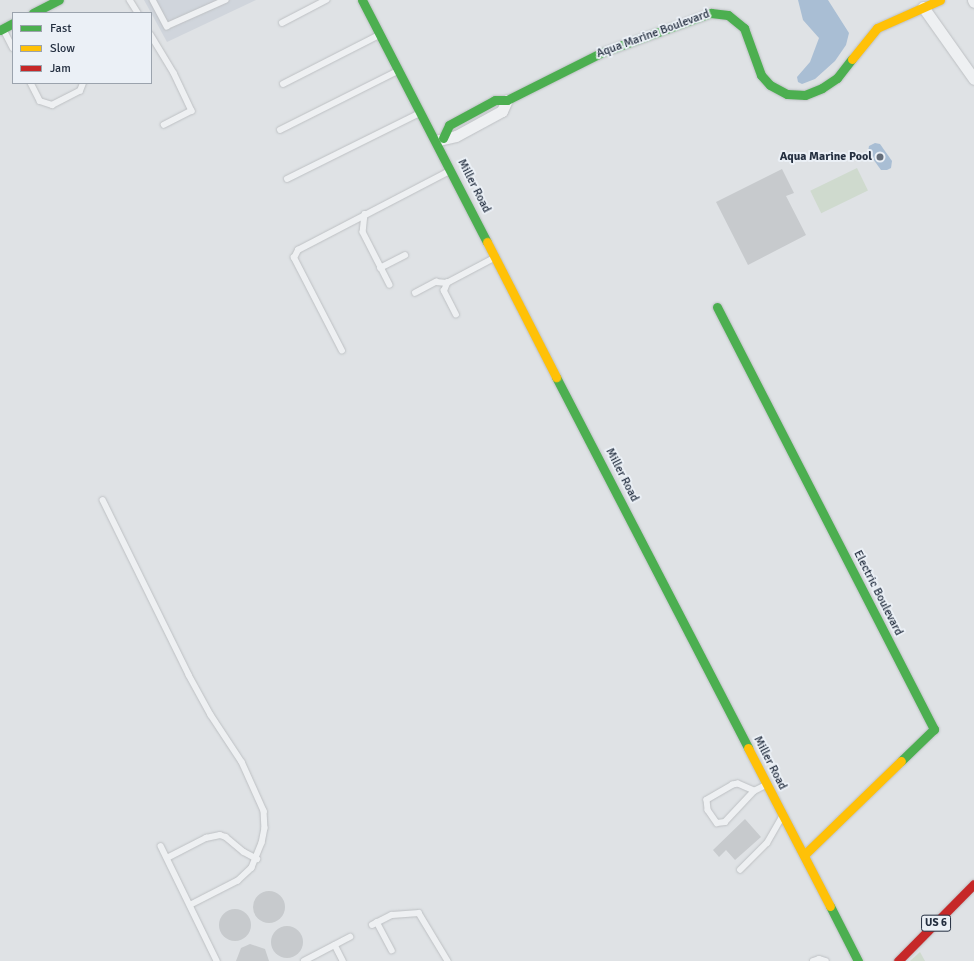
<!DOCTYPE html>
<style>
body{margin:0}
#map{position:relative;width:974px;height:961px;overflow:hidden;background:#dfe2e5;font-family:Signika,sans-serif}
div>[style]{position:absolute}
.built>*{inset:0;background:#d0d5dc}
.green>*{inset:0;background:#cfdace;transform-origin:0 0}
.water>*{inset:0;background:#a9bed4}
.building>*{inset:0;background:#c7cacd}
.round{border-radius:50%}
.roads{filter:drop-shadow(0 0 1px #bdc0c3) drop-shadow(0 0 1px #bdc0c3)}
.lane>*{height:5.5px;margin:-2.75px;padding:0 2.75px;transform-origin:2.75px;border-radius:2.75px;background:#eef0f2}
.street>*{height:11px;margin:-5.5px;padding:0 5.5px;transform-origin:5.5px;border-radius:5.5px;background:#eef0f2}
.fast>*{height:9px;margin:-4.5px;padding:0 4.5px;transform-origin:4.5px;border-radius:4.5px;background:#4caf50}
.slow>*{height:9px;margin:-4.5px;padding:0 4.5px;transform-origin:4.5px;border-radius:4.5px;background:#ffc107}
.jam>*{height:9px;margin:-4.5px;padding:0 4.5px;transform-origin:4.5px;border-radius:4.5px;background:#c62828}
.dots>*{width:11px;height:11px;translate:-50% -50%;box-sizing:border-box;border:2px solid #ebf0f6;border-radius:50%}
span{translate:-50% -50%;white-space:nowrap;text-align:center;line-height:1.15;-webkit-text-stroke:4px #ebf0f6;paint-order:stroke}
.shield-label span{padding:1px 3px;background:#ebf0f6;border:1px solid;border-radius:3px;-webkit-text-stroke-width:0}
.shield-label{font-size:11px;color:#242f40;font-weight:700}
.street-label{font-size:12px;color:#242f40}
.poi-label{font-size:12px;color:#242f40;font-weight:700}
.right{translate:-100% -50%;text-align:right}
.legend{position:absolute;left:12px;top:12px;width:140px;height:72px;box-sizing:border-box;background:#ebf0f6;border:1px solid #9ba3ad;margin:0;padding:5px 7px;list-style:none;font-size:12px;color:#242f40}
.legend li{display:flex;align-items:center;gap:8px;height:20px}
.legend b{width:20px;border:1px solid #9ba3ad}
</style>
<div id="map">
<div class="built">
<div style="clip-path:polygon(144px 0,256px 0,167px 42px)"></div>
</div>
<div class="green">
<div style="left:857px;top:168px;width:25px;height:52px;rotate:64deg"></div>
<div style="clip-path:polygon(920px 952px,925px 961px,910px 961px)"></div>
</div>
<div class="water">
<div style="clip-path:polygon(798px 0,828px 0,849px 33px,846px 45px,835px 61px,815px 79px,802px 84px,798px 82px,797px 77px,810px 62px,819px 38px,803px 20px)"></div>
<div style="clip-path:polygon(875px 143px,880px 144px,892px 161px,891px 168px,887px 170px,881px 170px,868px 152px,869px 146px)"></div>
</div>
<div class="building">
<div style="clip-path:polygon(782px 169px,794px 193px,786px 196px,806px 235px,748px 265px,716px 202px)"></div>
<div style="clip-path:polygon(745px 819px,761px 837px,735px 860px,726px 850px,719px 857px,713px 850px)"></div>
<div class="round" style="left:253px;top:891px;width:32px;height:32px"></div>
<div class="round" style="left:219px;top:909px;width:32px;height:32px"></div>
<div class="round" style="left:271px;top:926px;width:32px;height:32px"></div>
<div style="clip-path:polygon(250px 944px,265px 949px,269px 961px,236px 961px,241px 948px)"></div>
</div>
<div class="roads">
<div class="lane">
<div style="left:130px;top:0;width:15px;rotate:58deg"></div>
<div style="left:153px;top:0;width:30px;rotate:62deg"></div>
<div style="left:167px;top:26px;width:64px;rotate:-24.1deg"></div>
<div style="left:282px;top:23px;width:50px;rotate:-27.6deg"></div>
<div style="left:4px;top:30px;width:20px;rotate:63deg"></div>
<div style="left:151px;top:35px;width:44px;rotate:58.8deg"></div>
<div style="left:174px;top:73px;width:42px;rotate:64.7deg"></div>
<div style="left:192px;top:111px;width:31px;rotate:153deg"></div>
<div style="left:31px;top:83px;width:20px;rotate:63deg"></div>
<div style="left:40px;top:101px;width:13px;rotate:18deg"></div>
<div style="left:52px;top:105px;width:31px;rotate:-27deg"></div>
<div style="left:80px;top:91px;width:9px;rotate:-69deg"></div>
<div style="left:283px;top:84px;width:108px;rotate:-27deg"></div>
<div style="left:280px;top:130px;width:132px;rotate:-26.6deg"></div>
<div style="left:287px;top:179px;width:146px;rotate:-26.4deg"></div>
<div style="left:365px;top:214px;width:18px;rotate:96deg"></div>
<div style="left:363px;top:232px;width:59px;rotate:63deg"></div>
<div style="left:380px;top:268px;width:28px;rotate:-27deg"></div>
<div style="left:415px;top:293px;width:24px;rotate:-28deg"></div>
<div style="left:436px;top:282px;width:11px;rotate:5deg"></div>
<div style="left:456px;top:315px;width:27px;rotate:-117deg"></div>
<div style="left:444px;top:291px;width:9px;rotate:-69deg"></div>
<div style="left:447px;top:283px;width:53px;rotate:-28deg"></div>
<div style="left:342px;top:351px;width:105px;rotate:-117.3deg"></div>
<div style="left:294px;top:258px;width:9px;rotate:-63deg"></div>
<div style="left:298px;top:250px;width:171px;rotate:-27.5deg"></div>
<div style="left:103px;top:500px;width:195px;rotate:63.8deg"></div>
<div style="left:189px;top:675px;width:46px;rotate:61.2deg"></div>
<div style="left:211px;top:715px;width:56px;rotate:56.6deg"></div>
<div style="left:242px;top:762px;width:54px;rotate:65.8deg"></div>
<div style="left:264px;top:811px;width:17px;rotate:87deg"></div>
<div style="left:265px;top:828px;width:15px;rotate:101deg"></div>
<div style="left:262px;top:843px;width:27px;rotate:112deg"></div>
<div style="left:252px;top:868px;width:19px;rotate:137deg"></div>
<div style="left:238px;top:881px;width:53px;rotate:152.9deg"></div>
<div style="left:754px;top:791px;width:17px;rotate:-156deg"></div>
<div style="left:738px;top:784px;width:5px;rotate:169deg"></div>
<div style="left:733px;top:785px;width:30px;rotate:150deg"></div>
<div style="left:707px;top:800px;width:10px;rotate:84deg"></div>
<div style="left:708px;top:810px;width:16px;rotate:55deg"></div>
<div style="left:717px;top:823px;width:8px;rotate:-7deg"></div>
<div style="left:725px;top:822px;width:42px;rotate:-46.9deg"></div>
<div style="left:754px;top:791px;width:13px;rotate:-27deg"></div>
<div style="left:161px;top:846px;width:128px;rotate:64deg"></div>
<div style="left:167px;top:858px;width:44px;rotate:-27.1deg"></div>
<div style="left:206px;top:838px;width:14px;rotate:-12deg"></div>
<div style="left:220px;top:835px;width:6px;rotate:18deg"></div>
<div style="left:226px;top:837px;width:23px;rotate:40deg"></div>
<div style="left:244px;top:852px;width:15px;rotate:28deg"></div>
<div style="left:740px;top:870px;width:38px;rotate:-45deg"></div>
<div style="left:767px;top:843px;width:30px;rotate:-60deg"></div>
<div style="left:377px;top:922px;width:32px;rotate:62deg"></div>
<div style="left:372px;top:925px;width:22px;rotate:-27deg"></div>
<div style="left:392px;top:915px;width:27px;rotate:-4deg"></div>
<div style="left:419px;top:913px;width:56px;rotate:58.9deg"></div>
<div style="left:335px;top:945px;width:18px;rotate:63deg"></div>
<div style="left:304px;top:961px;width:52px;rotate:-27.6deg"></div>
<div style="left:813px;top:961px;width:6px;rotate:-18deg"></div>
<div style="left:819px;top:959px;width:7px;rotate:16deg"></div>
</div>
<div class="street">
<div style="left:973px;top:0;width:2px;rotate:63deg"></div>
<div style="left:923px;top:7px;width:88px;rotate:54.7deg"></div>
<div style="left:439px;top:140px;width:17px;rotate:-13deg"></div>
<div style="left:456px;top:136px;width:52px;rotate:-28.5deg"></div>
<div style="left:502px;top:111px;width:12px;rotate:-66deg"></div>
</div>
<div class="fast">
<div style="left:362px;top:0;width:272px;rotate:62.7deg"></div>
<div style="left:33px;top:13px;width:29px;rotate:-27deg"></div>
<div style="left:0;top:30px;width:15px;rotate:-28deg"></div>
<div style="left:443px;top:138px;width:14px;rotate:-65deg"></div>
<div style="left:449px;top:125px;width:52px;rotate:-28.5deg"></div>
<div style="left:495px;top:100px;width:12px"></div>
<div style="left:507px;top:100px;width:107px;rotate:-26.6deg"></div>
<div style="left:603px;top:52px;width:115px;rotate:-19.9deg"></div>
<div style="left:711px;top:13px;width:17px;rotate:7deg"></div>
<div style="left:728px;top:15px;width:21px;rotate:39deg"></div>
<div style="left:744px;top:28px;width:50px;rotate:70.1deg"></div>
<div style="left:761px;top:75px;width:13px;rotate:48deg"></div>
<div style="left:770px;top:85px;width:19px;rotate:28deg"></div>
<div style="left:787px;top:94px;width:18px;rotate:3deg"></div>
<div style="left:805px;top:95px;width:18px;rotate:-22deg"></div>
<div style="left:822px;top:88px;width:18px;rotate:-34deg"></div>
<div style="left:837px;top:78px;width:24px;rotate:-52deg"></div>
<div style="left:717px;top:307px;width:475px;rotate:62.8deg"></div>
<div style="left:934px;top:729px;width:46px;rotate:135.9deg"></div>
<div style="left:556px;top:377px;width:418px;rotate:62.6deg"></div>
<div style="left:830px;top:906px;width:62px;rotate:63deg"></div>
</div>
<div class="slow">
<div style="left:852px;top:59px;width:40px;rotate:-51deg"></div>
<div style="left:877px;top:28px;width:69px;rotate:-24deg"></div>
<div style="left:487px;top:242px;width:152px;rotate:62.9deg"></div>
<div style="left:748px;top:748px;width:178px;rotate:62.6deg"></div>
<div style="left:804px;top:855px;width:135px;rotate:-44.1deg"></div>
</div>
<div class="jam">
<div style="left:898px;top:961px;width:108px;rotate:-45.4deg"></div>
</div>
</div>
<div class="dots">
<div style="left:880px;top:157px;background:#656e7a"></div>
</div>
<div class="shield-label">
<span style="left:936px;top:923px">US 6</span>
</div>
<div class="street-label">
<span style="left:653px;top:34px;rotate:-20deg">Aqua Marine Boulevard</span>
<span style="left:474px;top:186px;rotate:63deg">Miller Road</span>
<span style="left:622px;top:475px;rotate:63deg">Miller Road</span>
<span style="left:878px;top:593px;rotate:63deg">Electric Boulevard</span>
<span style="left:770px;top:763px;rotate:63deg">Miller Road</span>
</div>
<div class="poi-label">
<span class="right" style="left:872px;top:157px">Aqua Marine Pool</span>
</div>
<ul class="legend">
<li><b style="height:5px;background:#4caf50"></b>Fast</li>
<li><b style="height:5px;background:#ffc107"></b>Slow</li>
<li><b style="height:5px;background:#c62828"></b>Jam</li>
</ul>
</div>
